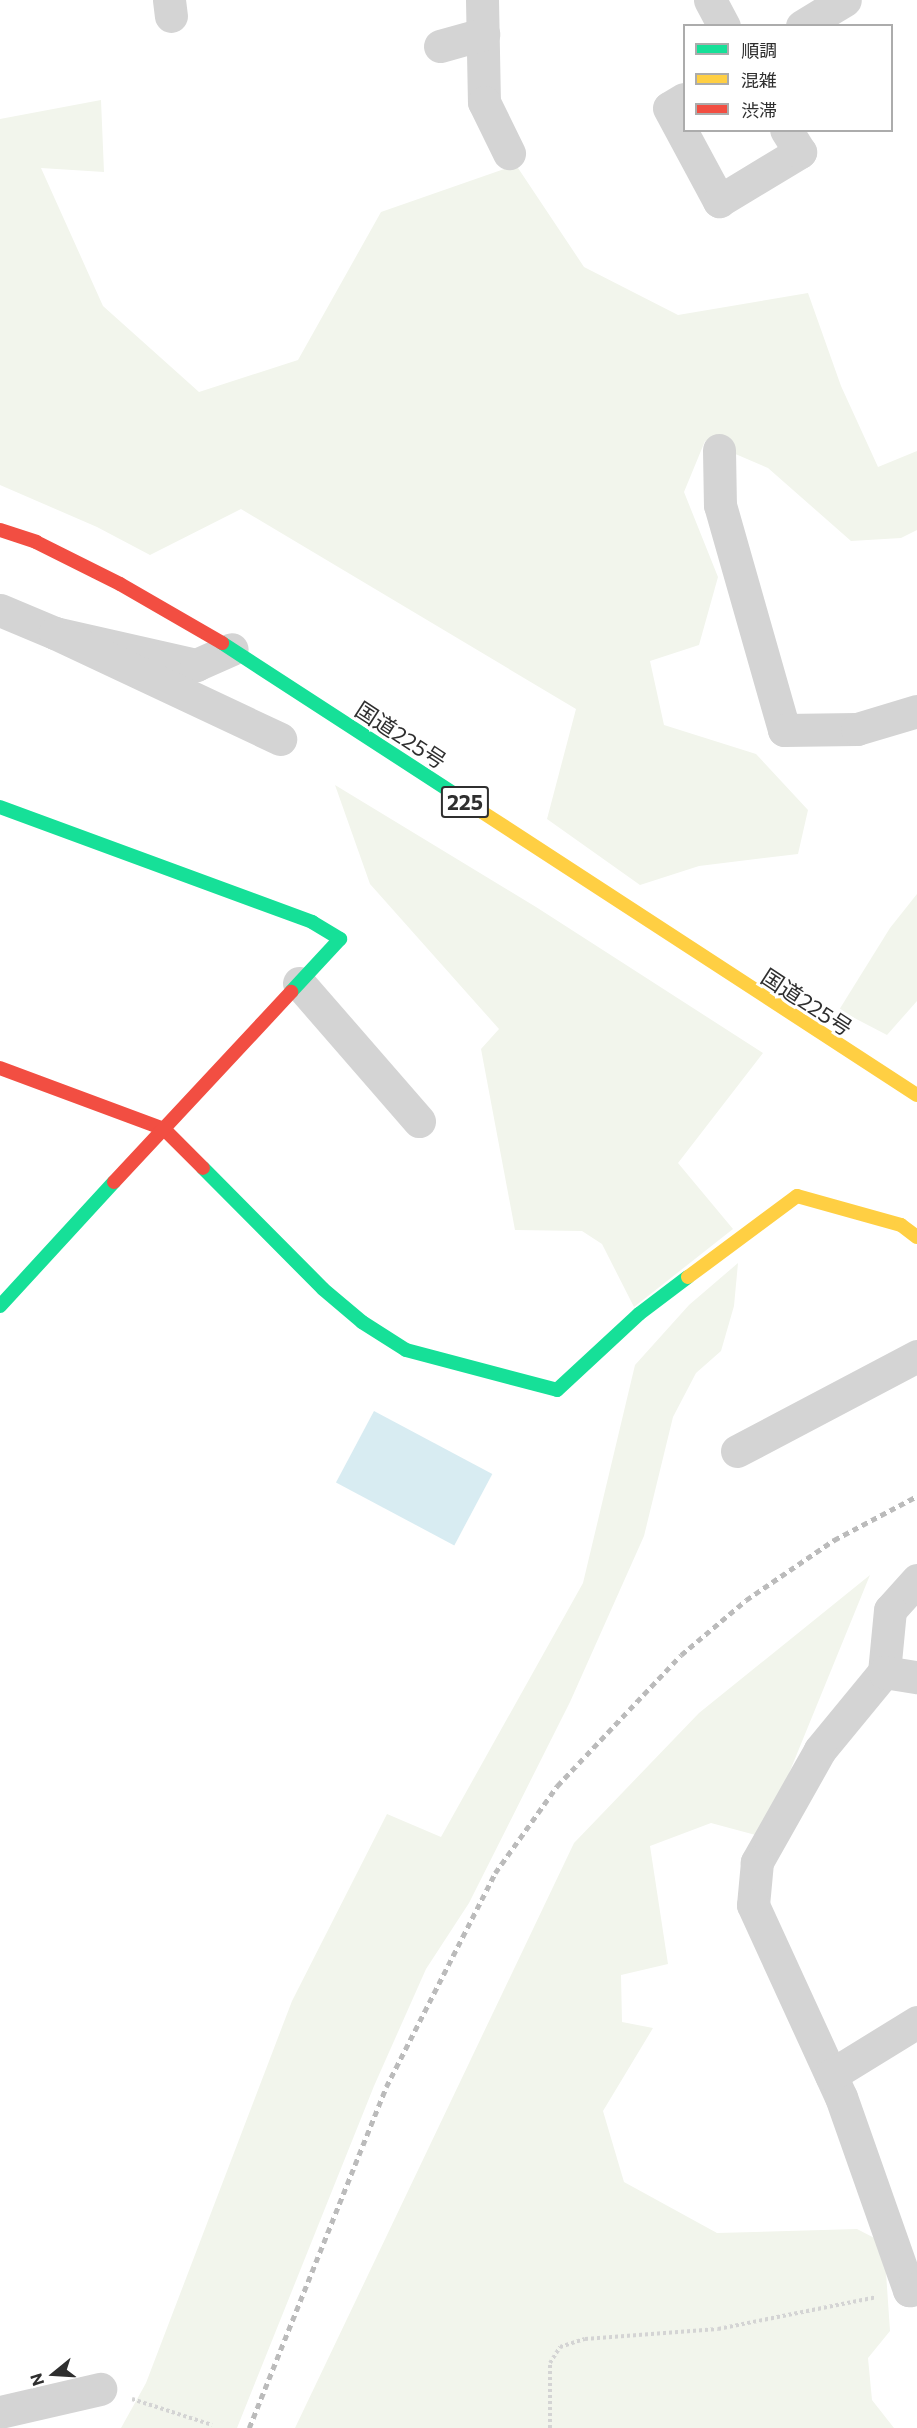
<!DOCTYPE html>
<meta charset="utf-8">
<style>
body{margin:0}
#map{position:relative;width:917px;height:2428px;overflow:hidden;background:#fff;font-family:Commissioner,"Noto Sans JP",sans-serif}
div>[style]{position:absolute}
.green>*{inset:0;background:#f2f5ec}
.water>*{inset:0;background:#d8ecf2;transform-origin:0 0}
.path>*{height:4px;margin-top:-2px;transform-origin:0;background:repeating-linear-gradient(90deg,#d4d4d4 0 3px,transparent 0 6px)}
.street>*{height:33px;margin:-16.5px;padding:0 16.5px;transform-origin:16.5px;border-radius:16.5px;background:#d4d4d4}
.fast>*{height:14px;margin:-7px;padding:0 7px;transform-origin:7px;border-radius:7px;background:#16e098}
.slow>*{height:14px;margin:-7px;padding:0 7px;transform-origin:7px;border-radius:7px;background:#ffcf43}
.jam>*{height:14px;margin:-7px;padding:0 7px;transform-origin:7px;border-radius:7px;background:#f24e42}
.rail>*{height:4.5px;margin-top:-2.25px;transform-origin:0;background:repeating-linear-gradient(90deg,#bbb 0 6px,transparent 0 10.5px)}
span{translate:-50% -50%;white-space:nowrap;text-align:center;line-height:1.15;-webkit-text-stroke:6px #fff;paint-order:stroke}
.shield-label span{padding:2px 4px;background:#fff;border:2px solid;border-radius:4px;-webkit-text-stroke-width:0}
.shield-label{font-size:21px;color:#2f2f2f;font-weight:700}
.street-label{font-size:22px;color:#2f2f2f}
.legend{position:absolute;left:683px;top:24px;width:210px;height:108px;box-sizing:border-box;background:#fff;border:2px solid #acacac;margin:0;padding:8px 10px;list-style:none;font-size:18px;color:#2f2f2f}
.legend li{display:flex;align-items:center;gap:12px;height:30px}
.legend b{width:30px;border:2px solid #acacac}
.north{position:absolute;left:24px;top:2344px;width:60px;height:60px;-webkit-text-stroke:4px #fff;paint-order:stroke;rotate:252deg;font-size:16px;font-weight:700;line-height:24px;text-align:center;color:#2f2f2f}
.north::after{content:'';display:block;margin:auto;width:21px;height:27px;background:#2f2f2f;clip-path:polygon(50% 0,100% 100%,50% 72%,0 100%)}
</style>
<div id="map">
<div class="green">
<div style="clip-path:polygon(101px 100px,104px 172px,41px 168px,103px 306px,199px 392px,298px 360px,381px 212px,516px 165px,584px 267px,678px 315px,808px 293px,841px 386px,878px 467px,917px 451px,917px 530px,901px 538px,851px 541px,768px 468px,705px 441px,684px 492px,718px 577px,699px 645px,650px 661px,664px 725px,756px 754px,808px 810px,798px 854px,699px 866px,640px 885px,547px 819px,576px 709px,241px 509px,150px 555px,97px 527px,0 485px,0 119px)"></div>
<div style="clip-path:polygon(335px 785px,536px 907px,763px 1053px,678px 1163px,733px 1229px,634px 1307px,602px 1244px,582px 1231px,515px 1230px,481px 1049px,499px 1029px,370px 884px)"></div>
<div style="clip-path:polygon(917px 894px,917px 1001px,887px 1035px,839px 1010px,890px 928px)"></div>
<div style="clip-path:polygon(738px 1263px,734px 1306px,721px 1351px,696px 1373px,673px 1417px,644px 1536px,570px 1702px,469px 1903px,426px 1969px,374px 2086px,237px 2428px,121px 2428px,146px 2383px,292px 2001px,387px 1814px,441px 1837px,583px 1583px,635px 1365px,689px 1305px)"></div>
<div style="clip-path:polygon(870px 1575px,763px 1837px,711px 1823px,650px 1846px,668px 1964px,621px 1975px,622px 2022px,653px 2028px,603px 2111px,624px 2182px,717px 2233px,857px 2229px,884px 2243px,890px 2331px,868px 2358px,872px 2400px,894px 2428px,295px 2428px,574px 1843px,699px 1713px)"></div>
</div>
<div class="water">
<div style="left:374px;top:1411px;width:134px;height:81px;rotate:28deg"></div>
</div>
<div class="path">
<div style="left:132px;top:2399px;width:84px;rotate:18deg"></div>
<div style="left:550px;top:2428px;width:65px;rotate:-90deg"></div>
<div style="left:550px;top:2363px;width:19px;rotate:-58deg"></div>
<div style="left:560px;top:2347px;width:26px;rotate:-18deg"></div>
<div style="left:585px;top:2339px;width:133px;rotate:-4.3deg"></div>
<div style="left:718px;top:2329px;width:161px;rotate:-11.4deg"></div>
</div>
<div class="street">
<div style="left:169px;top:0;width:16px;rotate:83deg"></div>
<div style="left:482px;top:0;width:102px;rotate:88.9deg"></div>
<div style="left:484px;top:102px;width:57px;rotate:63.9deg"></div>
<div style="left:710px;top:0;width:30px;rotate:62deg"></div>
<div style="left:802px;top:26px;width:50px;rotate:-31.2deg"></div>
<div style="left:440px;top:46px;width:45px;rotate:-15.6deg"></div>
<div style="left:684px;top:99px;width:17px;rotate:149deg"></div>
<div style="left:669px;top:108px;width:106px;rotate:61.7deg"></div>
<div style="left:719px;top:201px;width:95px;rotate:-31.2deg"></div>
<div style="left:800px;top:152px;width:26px;rotate:-122deg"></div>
<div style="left:719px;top:450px;width:55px;rotate:89deg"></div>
<div style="left:720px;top:505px;width:234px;rotate:74.1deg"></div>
<div style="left:784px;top:730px;width:73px;rotate:-0.8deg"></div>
<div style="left:857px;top:729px;width:63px;rotate:-16.7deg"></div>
<div style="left:0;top:610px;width:60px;rotate:22.7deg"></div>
<div style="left:55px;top:633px;width:145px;rotate:12.8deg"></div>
<div style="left:196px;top:665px;width:39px;rotate:-24deg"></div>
<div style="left:55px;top:633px;width:249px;rotate:25.2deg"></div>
<div style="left:299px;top:983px;width:183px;rotate:49deg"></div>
<div style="left:737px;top:1451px;width:204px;rotate:-27.8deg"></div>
<div style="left:917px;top:1580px;width:40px;rotate:132deg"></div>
<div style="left:890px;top:1610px;width:62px;rotate:95.5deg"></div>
<div style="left:884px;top:1672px;width:101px;rotate:129.4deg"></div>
<div style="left:820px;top:1750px;width:129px;rotate:119.4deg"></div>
<div style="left:757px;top:1862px;width:43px;rotate:95.3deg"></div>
<div style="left:753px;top:1905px;width:211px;rotate:65.4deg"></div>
<div style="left:841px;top:2097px;width:205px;rotate:70.6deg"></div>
<div style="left:909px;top:2290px;width:8px;rotate:-7deg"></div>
<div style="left:884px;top:1672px;width:33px;rotate:9deg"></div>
<div style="left:831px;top:2075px;width:101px;rotate:-31.6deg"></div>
<div style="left:0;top:2412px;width:103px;rotate:-13deg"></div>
</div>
<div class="fast">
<div style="left:222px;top:643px;width:310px;rotate:33deg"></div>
<div style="left:0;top:807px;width:333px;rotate:20.2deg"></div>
<div style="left:312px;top:922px;width:33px;rotate:31deg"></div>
<div style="left:340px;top:939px;width:72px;rotate:132.8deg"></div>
<div style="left:203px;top:1168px;width:170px;rotate:45.2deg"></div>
<div style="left:323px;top:1289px;width:51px;rotate:40.2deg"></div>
<div style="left:362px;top:1322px;width:52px;rotate:32.5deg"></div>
<div style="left:406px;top:1350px;width:156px;rotate:14.8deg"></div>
<div style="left:557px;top:1390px;width:112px;rotate:-42.8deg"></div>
<div style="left:639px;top:1314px;width:61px;rotate:-37.1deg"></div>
<div style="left:0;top:1306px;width:168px;rotate:-47.4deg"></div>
</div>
<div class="slow">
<div style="left:482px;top:812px;width:519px;rotate:33.05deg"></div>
<div style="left:688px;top:1277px;width:136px;rotate:-36.6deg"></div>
<div style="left:797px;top:1196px;width:108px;rotate:15.6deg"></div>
<div style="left:901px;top:1225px;width:20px;rotate:37deg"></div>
</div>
<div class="jam">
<div style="left:0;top:530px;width:38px;rotate:18deg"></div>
<div style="left:36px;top:542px;width:94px;rotate:26.6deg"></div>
<div style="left:120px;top:584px;width:118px;rotate:30deg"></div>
<div style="left:0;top:1068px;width:175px;rotate:20.4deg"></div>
<div style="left:164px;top:1129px;width:55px;rotate:45deg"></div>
<div style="left:114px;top:1182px;width:260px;rotate:-47deg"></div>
</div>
<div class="rail">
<div style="left:249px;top:2428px;width:367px;rotate:-68.1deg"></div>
<div style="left:386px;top:2087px;width:240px;rotate:-63deg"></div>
<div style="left:495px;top:1873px;width:107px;rotate:-54.5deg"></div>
<div style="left:557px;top:1786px;width:180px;rotate:-46.6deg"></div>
<div style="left:681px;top:1655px;width:85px;rotate:-40.2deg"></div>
<div style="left:746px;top:1600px;width:107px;rotate:-34.3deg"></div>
<div style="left:834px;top:1540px;width:94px;rotate:-27.9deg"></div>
</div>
<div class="shield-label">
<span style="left:465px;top:802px">225</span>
</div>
<div class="street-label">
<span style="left:401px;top:735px;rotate:33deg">国道225号</span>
<span style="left:807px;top:1002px;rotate:33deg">国道225号</span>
</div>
<ul class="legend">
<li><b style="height:8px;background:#16e098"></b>順調</li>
<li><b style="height:8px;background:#ffcf43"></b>混雑</li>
<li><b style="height:8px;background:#f24e42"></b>渋滞</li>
</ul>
<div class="north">N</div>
</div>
